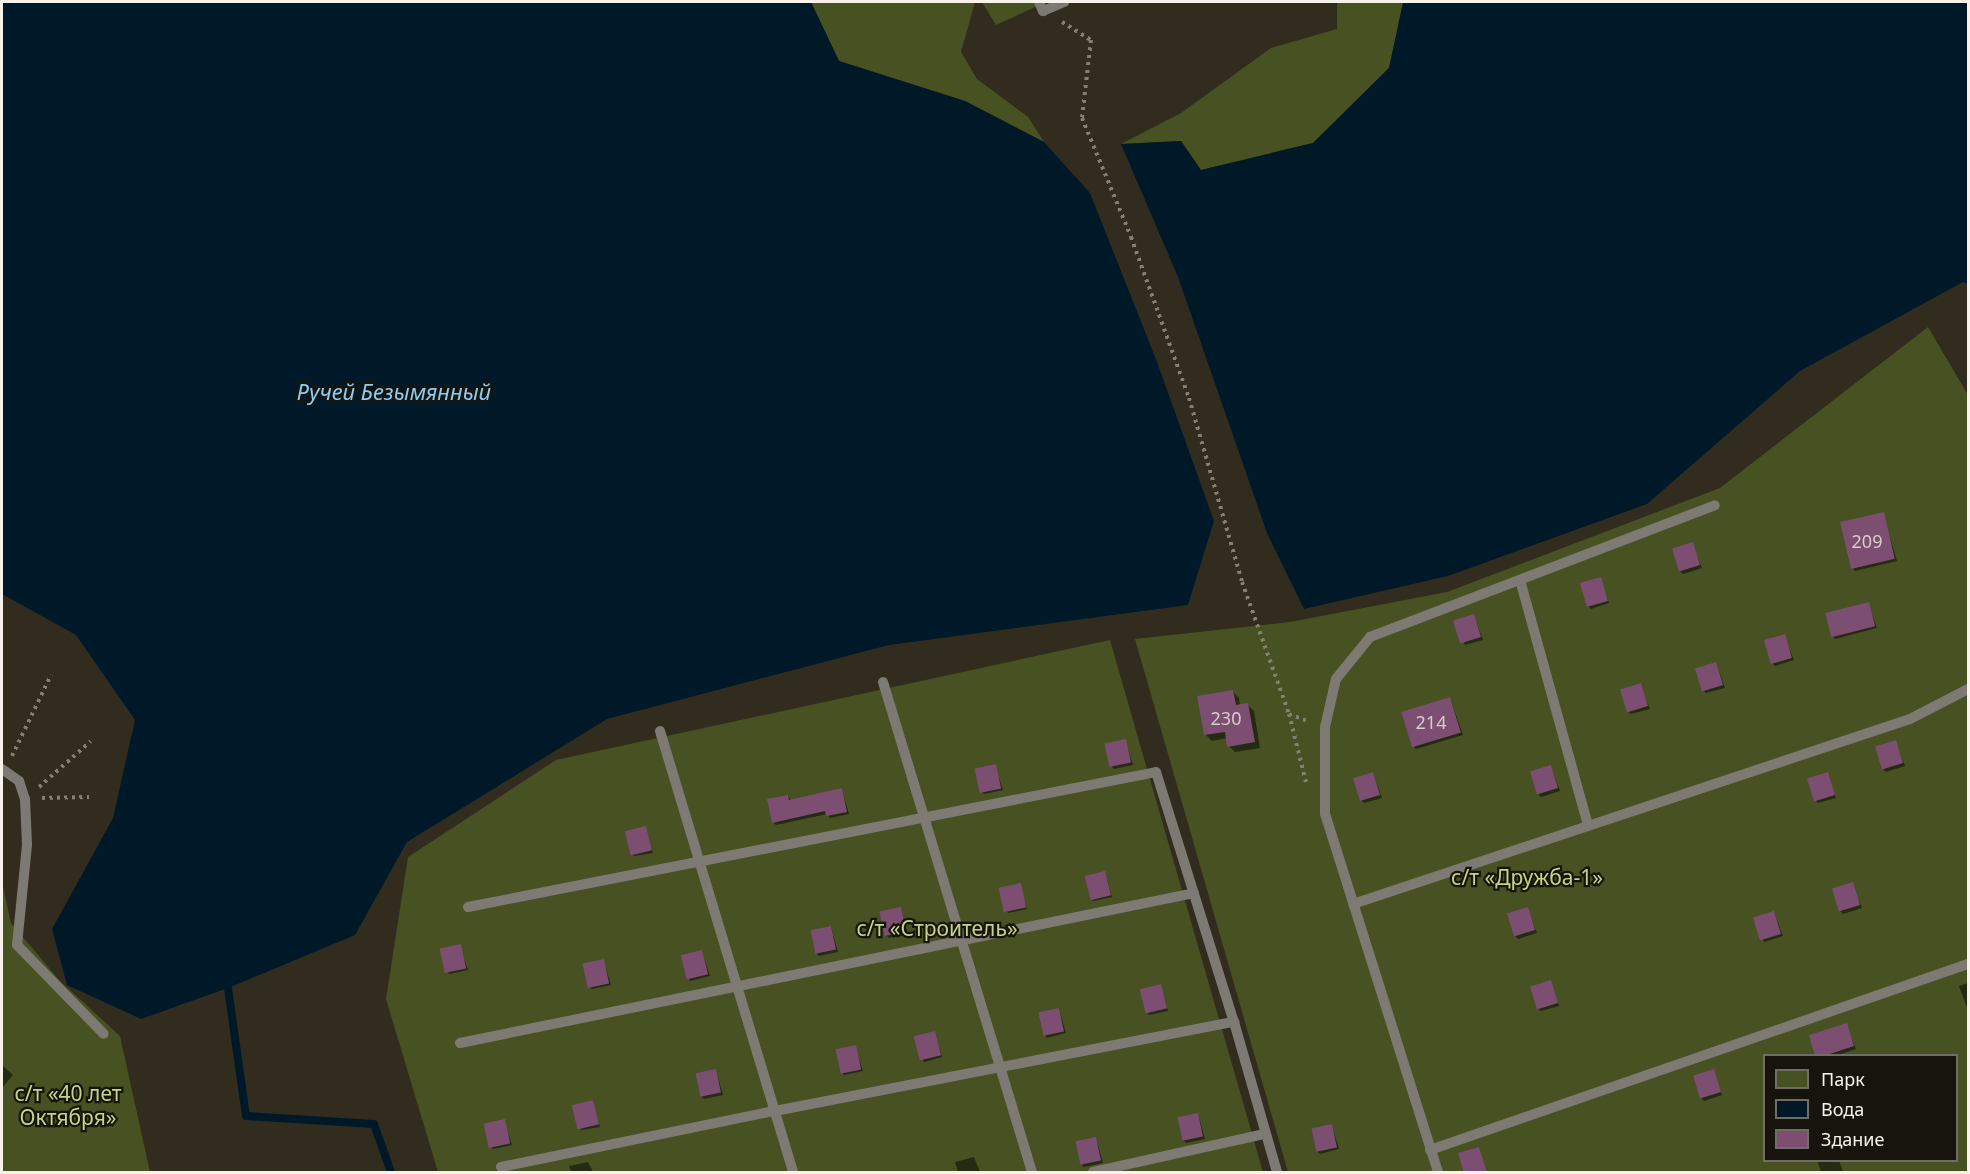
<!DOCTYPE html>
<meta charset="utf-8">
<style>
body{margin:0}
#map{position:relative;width:1970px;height:1174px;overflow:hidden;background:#322c1e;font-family:"Noto Sans",sans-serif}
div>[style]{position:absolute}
.green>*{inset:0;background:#475121}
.water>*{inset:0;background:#001929}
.shadow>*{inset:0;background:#0007;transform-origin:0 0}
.stream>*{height:8px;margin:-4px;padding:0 4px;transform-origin:4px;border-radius:4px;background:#001929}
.building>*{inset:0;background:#7b4e72;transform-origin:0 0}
.path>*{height:4px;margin-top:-2px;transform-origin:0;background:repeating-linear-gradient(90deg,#847f73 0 3px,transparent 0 7.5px)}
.lane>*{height:10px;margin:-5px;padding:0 5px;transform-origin:5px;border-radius:5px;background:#7c7a73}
span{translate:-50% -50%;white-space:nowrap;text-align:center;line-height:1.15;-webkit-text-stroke:4.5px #17140e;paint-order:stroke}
.number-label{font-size:18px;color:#d8cacd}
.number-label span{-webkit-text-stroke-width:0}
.park-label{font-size:21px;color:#c2d582}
.water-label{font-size:22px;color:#8bccf5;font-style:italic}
.frame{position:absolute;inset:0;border:3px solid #f7f3eb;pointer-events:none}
.legend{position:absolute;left:1763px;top:1054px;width:195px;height:108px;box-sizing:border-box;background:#17140e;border:2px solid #716d66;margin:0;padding:8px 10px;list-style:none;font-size:18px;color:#f7f3eb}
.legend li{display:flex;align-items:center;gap:12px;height:30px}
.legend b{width:30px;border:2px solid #716d66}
</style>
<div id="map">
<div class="green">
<div style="clip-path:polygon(811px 2px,975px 2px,961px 52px,977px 79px,1028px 117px,1044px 142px,965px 101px,839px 61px)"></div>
<div style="clip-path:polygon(982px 2px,1046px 2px,996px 25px)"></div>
<div style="clip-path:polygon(1337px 2px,1403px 2px,1404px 4px,1389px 68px,1313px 143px,1201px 170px,1181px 141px,1121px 144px,1181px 113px,1271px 48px,1337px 29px)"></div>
<div style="clip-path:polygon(evenodd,1928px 327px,1968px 395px,1968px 1172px,1288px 1172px,1135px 639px,1290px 622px,1447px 592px,1720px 488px,1928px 327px,1764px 1056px,1956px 1056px,1956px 1160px,1764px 1160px,1764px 1056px)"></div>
<div style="clip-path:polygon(1110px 640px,1263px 1172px,438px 1172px,386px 999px,408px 857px,556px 760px)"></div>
<div style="clip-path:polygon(2px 882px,11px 923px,60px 981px,120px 1036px,150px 1172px,2px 1172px)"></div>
</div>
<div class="water">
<div style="clip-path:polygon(2px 2px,811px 2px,839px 61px,965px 101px,1044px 142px,1090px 193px,1157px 362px,1214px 521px,1188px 605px,889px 645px,607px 719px,407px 842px,355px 935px,228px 988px,141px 1019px,67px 985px,52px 929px,113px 818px,135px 720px,76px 635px,2px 594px)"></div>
<div style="clip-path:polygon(1403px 2px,1968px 2px,1968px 284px,1963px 282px,1800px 371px,1647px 504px,1448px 576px,1304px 609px,1267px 533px,1178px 277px,1121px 144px,1181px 141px,1201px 170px,1313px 143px,1389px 68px)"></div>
</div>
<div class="shadow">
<div style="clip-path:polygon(1883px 514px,1897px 561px,1855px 571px,1853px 569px)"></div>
<div style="clip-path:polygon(1692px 544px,1702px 568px,1683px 574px,1680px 571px)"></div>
<div style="clip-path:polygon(1600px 579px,1609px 603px,1591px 609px,1588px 606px)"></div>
<div style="clip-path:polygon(1868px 603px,1877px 628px,1835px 639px,1833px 636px)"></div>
<div style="clip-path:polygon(1474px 616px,1483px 640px,1465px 645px,1455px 621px)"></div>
<div style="clip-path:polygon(1784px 636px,1794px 660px,1775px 666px,1772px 663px)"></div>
<div style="clip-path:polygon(1716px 663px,1725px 688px,1706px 693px,1704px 691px)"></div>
<div style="clip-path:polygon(1640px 685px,1650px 709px,1631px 714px,1628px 712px)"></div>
<div style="clip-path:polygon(1233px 692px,1239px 698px,1240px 706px,1248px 705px,1254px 711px,1260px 748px,1235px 752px,1229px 746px,1227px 738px,1212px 741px,1205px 734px)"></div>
<div style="clip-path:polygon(1450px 698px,1463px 735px,1416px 749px,1413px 746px)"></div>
<div style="clip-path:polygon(1125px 740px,1133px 765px,1114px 769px,1111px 766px)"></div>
<div style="clip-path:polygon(1895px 742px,1905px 766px,1886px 772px,1883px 769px)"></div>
<div style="clip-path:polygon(995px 765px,1003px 790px,984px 794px,981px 791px)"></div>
<div style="clip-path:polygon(1551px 767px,1560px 791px,1541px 797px,1538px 794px)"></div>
<div style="clip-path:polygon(1373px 773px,1382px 798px,1364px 803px,1361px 800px)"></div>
<div style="clip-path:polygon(1827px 773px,1836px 798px,1818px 803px,1815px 800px)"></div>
<div style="clip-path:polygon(842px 790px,849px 814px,830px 818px,827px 814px,776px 825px,773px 822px,788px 796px,791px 801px)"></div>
<div style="clip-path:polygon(646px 828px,653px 853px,634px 856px,632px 854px)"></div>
<div style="clip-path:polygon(1105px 872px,1112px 897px,1093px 901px,1090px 898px)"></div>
<div style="clip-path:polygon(1852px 884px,1862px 908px,1843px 914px,1840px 911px)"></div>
<div style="clip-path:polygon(1020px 885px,1027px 909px,1008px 913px,1006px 910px)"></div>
<div style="clip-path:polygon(901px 909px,908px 934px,889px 938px,886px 935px)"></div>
<div style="clip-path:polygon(1527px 909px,1537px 933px,1518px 939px,1515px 936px)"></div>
<div style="clip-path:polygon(1774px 912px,1783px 936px,1764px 942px,1762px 939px)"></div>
<div style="clip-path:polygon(831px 927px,838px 952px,819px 956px,816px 953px)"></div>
<div style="clip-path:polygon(460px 946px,468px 970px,449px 974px,446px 971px)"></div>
<div style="clip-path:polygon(702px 952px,710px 976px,690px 981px,688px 978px)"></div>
<div style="clip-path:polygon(604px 961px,611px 985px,592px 989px,589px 987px)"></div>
<div style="clip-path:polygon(1550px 982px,1559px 1006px,1541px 1011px,1538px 1009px)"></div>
<div style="clip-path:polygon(1968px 983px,1968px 1010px,1959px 986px)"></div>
<div style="clip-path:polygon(1161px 986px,1168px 1011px,1149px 1015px,1147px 1012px)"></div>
<div style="clip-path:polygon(1059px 1009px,1066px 1033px,1047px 1038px,1045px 1035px)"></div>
<div style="clip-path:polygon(1846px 1025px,1856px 1049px,1835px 1056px,1817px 1056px)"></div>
<div style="left:935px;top:1033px;width:25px;height:19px;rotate:74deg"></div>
<div style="clip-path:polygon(855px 1046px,863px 1071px,844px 1075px,841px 1072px)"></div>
<div style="clip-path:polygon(2px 1065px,13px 1075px,2px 1088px)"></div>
<div style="clip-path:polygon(716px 1070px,723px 1095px,704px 1099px,701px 1096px)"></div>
<div style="clip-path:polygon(1713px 1071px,1722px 1095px,1704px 1101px,1701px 1098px)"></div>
<div style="clip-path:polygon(593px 1102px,600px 1127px,582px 1130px,579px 1128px)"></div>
<div style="clip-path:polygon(1198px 1114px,1205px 1139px,1186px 1143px,1183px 1140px)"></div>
<div style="clip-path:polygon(504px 1121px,512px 1145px,493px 1149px,490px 1146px)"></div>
<div style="clip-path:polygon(1332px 1125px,1339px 1149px,1320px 1154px,1317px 1151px)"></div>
<div style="clip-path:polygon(1096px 1138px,1103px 1163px,1084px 1167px,1081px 1164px)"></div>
<div style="clip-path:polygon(974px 1157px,980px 1172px,958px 1172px,955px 1162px)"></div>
<div style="clip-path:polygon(1817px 1160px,1839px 1160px,1843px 1172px,1821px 1172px)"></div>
<div style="clip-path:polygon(588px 1162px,593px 1172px,571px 1172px,569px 1166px)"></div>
</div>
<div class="stream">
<div style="left:228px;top:988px;width:129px;rotate:82deg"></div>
<div style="left:246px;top:1116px;width:128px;rotate:3.6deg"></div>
<div style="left:374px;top:1124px;width:51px;rotate:70.5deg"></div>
</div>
<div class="building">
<div style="left:1884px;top:512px;width:48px;height:45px;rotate:77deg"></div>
<div style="left:1693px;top:542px;width:24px;height:22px;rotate:73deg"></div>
<div style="left:1601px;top:577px;width:25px;height:22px;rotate:74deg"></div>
<div style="left:1869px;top:602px;width:25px;height:45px;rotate:76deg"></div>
<div style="left:1474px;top:614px;width:24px;height:22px;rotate:73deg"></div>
<div style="left:1785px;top:634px;width:25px;height:22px;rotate:74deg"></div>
<div style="left:1716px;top:662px;width:24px;height:22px;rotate:73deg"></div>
<div style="left:1641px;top:683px;width:24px;height:22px;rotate:73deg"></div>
<div style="clip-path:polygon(1233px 690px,1236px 705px,1248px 703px,1255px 742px,1227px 747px,1225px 732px,1204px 735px,1197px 696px)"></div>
<div style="left:1450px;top:697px;width:37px;height:51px;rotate:73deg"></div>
<div style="left:1126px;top:739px;width:24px;height:22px;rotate:78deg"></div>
<div style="left:1896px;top:740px;width:24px;height:22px;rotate:73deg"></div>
<div style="left:996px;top:764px;width:25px;height:22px;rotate:78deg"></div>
<div style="left:1551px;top:765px;width:24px;height:22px;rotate:73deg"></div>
<div style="left:1373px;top:772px;width:24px;height:21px;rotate:73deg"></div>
<div style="left:1828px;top:772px;width:24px;height:22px;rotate:73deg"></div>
<div style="clip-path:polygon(842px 788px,847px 812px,826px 816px,825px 811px,772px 823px,767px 799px,788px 795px,789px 800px)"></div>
<div style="left:646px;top:826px;width:25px;height:22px;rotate:76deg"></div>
<div style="left:1105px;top:871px;width:25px;height:21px;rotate:76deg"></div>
<div style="left:1853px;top:882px;width:24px;height:22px;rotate:73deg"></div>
<div style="left:1021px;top:883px;width:25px;height:23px;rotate:78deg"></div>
<div style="left:901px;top:907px;width:25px;height:22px;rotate:78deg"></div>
<div style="left:1528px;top:907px;width:24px;height:22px;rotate:73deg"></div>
<div style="left:1774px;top:911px;width:24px;height:22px;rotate:73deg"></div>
<div style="left:831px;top:926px;width:24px;height:21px;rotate:78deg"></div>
<div style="left:461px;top:944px;width:25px;height:22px;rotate:78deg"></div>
<div style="left:702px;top:950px;width:25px;height:22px;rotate:76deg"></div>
<div style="left:604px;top:959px;width:25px;height:22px;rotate:78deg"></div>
<div style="left:1551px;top:980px;width:24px;height:22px;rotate:73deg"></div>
<div style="left:1161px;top:984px;width:25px;height:22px;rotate:76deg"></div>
<div style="left:1059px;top:1008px;width:24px;height:21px;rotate:78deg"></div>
<div style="clip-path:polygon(1847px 1023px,1854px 1046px,1824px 1056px,1815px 1056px,1809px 1035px)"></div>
<div style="left:935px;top:1031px;width:25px;height:22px;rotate:76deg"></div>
<div style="left:856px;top:1045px;width:25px;height:21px;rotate:78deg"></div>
<div style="left:716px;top:1069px;width:24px;height:21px;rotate:78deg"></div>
<div style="left:1714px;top:1069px;width:24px;height:22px;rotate:73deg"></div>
<div style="left:593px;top:1100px;width:25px;height:22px;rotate:76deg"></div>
<div style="left:1198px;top:1113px;width:24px;height:21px;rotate:78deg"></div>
<div style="left:505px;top:1119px;width:25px;height:22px;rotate:78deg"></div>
<div style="left:1332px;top:1124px;width:24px;height:21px;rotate:78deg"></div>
<div style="left:1096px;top:1137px;width:24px;height:21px;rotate:78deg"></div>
<div style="clip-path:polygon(1479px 1147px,1487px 1173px,1464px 1173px,1458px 1153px)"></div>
</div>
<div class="path">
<div style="left:1062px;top:22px;width:34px;rotate:32deg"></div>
<div style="left:1091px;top:40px;width:79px;rotate:96.6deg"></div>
<div style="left:1082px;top:118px;width:129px;rotate:67.6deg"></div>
<div style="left:1131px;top:237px;width:171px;rotate:70.2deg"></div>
<div style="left:1189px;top:398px;width:191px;rotate:73.9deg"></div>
<div style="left:1242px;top:582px;width:140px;rotate:70.4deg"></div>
<div style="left:1289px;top:714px;width:70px;rotate:76deg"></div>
<div style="left:1289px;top:714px;width:22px;rotate:21deg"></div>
<div style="left:12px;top:756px;width:90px;rotate:-64.3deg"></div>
<div style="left:39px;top:787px;width:69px;rotate:-41.5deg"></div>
<div style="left:42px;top:798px;width:47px;rotate:-1.2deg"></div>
</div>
<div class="lane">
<div style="left:1039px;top:2px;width:10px;rotate:66deg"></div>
<div style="left:1043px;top:11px;width:23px;rotate:-23deg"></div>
<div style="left:1520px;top:580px;width:255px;rotate:74.5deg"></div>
<div style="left:883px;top:682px;width:512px;rotate:73.09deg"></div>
<div style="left:660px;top:731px;width:461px;rotate:73.2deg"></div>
<div style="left:2px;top:769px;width:21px;rotate:35deg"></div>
<div style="left:19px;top:781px;width:19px;rotate:72deg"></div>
<div style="left:25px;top:799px;width:46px;rotate:87.5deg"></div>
<div style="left:27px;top:845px;width:100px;rotate:95.7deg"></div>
<div style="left:17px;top:945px;width:124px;rotate:45.7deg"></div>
<div style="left:1353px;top:904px;width:587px;rotate:-18.37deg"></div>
<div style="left:1910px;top:719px;width:65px;rotate:-27.3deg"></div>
<div style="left:468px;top:907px;width:701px;rotate:-11.1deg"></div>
<div style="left:1156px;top:772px;width:262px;rotate:72.7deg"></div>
<div style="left:1234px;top:1022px;width:156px;rotate:74deg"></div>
<div style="left:460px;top:1043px;width:749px;rotate:-11.55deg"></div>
<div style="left:1430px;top:1150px;width:569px;rotate:-19.07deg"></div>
<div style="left:501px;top:1167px;width:280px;rotate:-11.6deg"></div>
<div style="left:775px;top:1111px;width:468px;rotate:-11deg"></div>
<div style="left:1093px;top:1172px;width:176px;rotate:-12.5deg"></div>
<div style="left:1438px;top:1172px;width:376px;rotate:-107.5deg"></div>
<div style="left:1325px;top:813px;width:86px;rotate:-90deg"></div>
<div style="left:1325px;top:727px;width:49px;rotate:-77.1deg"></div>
<div style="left:1336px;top:679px;width:54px;rotate:-51deg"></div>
<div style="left:1370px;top:637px;width:369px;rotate:-20.9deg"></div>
</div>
<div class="number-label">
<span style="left:1867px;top:541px">209</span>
<span style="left:1226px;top:718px">230</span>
<span style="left:1431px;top:722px">214</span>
</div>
<div class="park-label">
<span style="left:1527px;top:877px">с/т «Дружба-1»</span>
<span style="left:937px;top:928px">с/т «Строитель»</span>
<span style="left:68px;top:1105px">с/т «40 лет<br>Октября»</span>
</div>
<div class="water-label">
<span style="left:394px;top:392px">Ручей Безымянный</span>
</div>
<div class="frame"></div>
<ul class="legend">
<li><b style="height:16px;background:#475121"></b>Парк</li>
<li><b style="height:16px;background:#001929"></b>Вода</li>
<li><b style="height:16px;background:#7b4e72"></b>Здание</li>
</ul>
</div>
